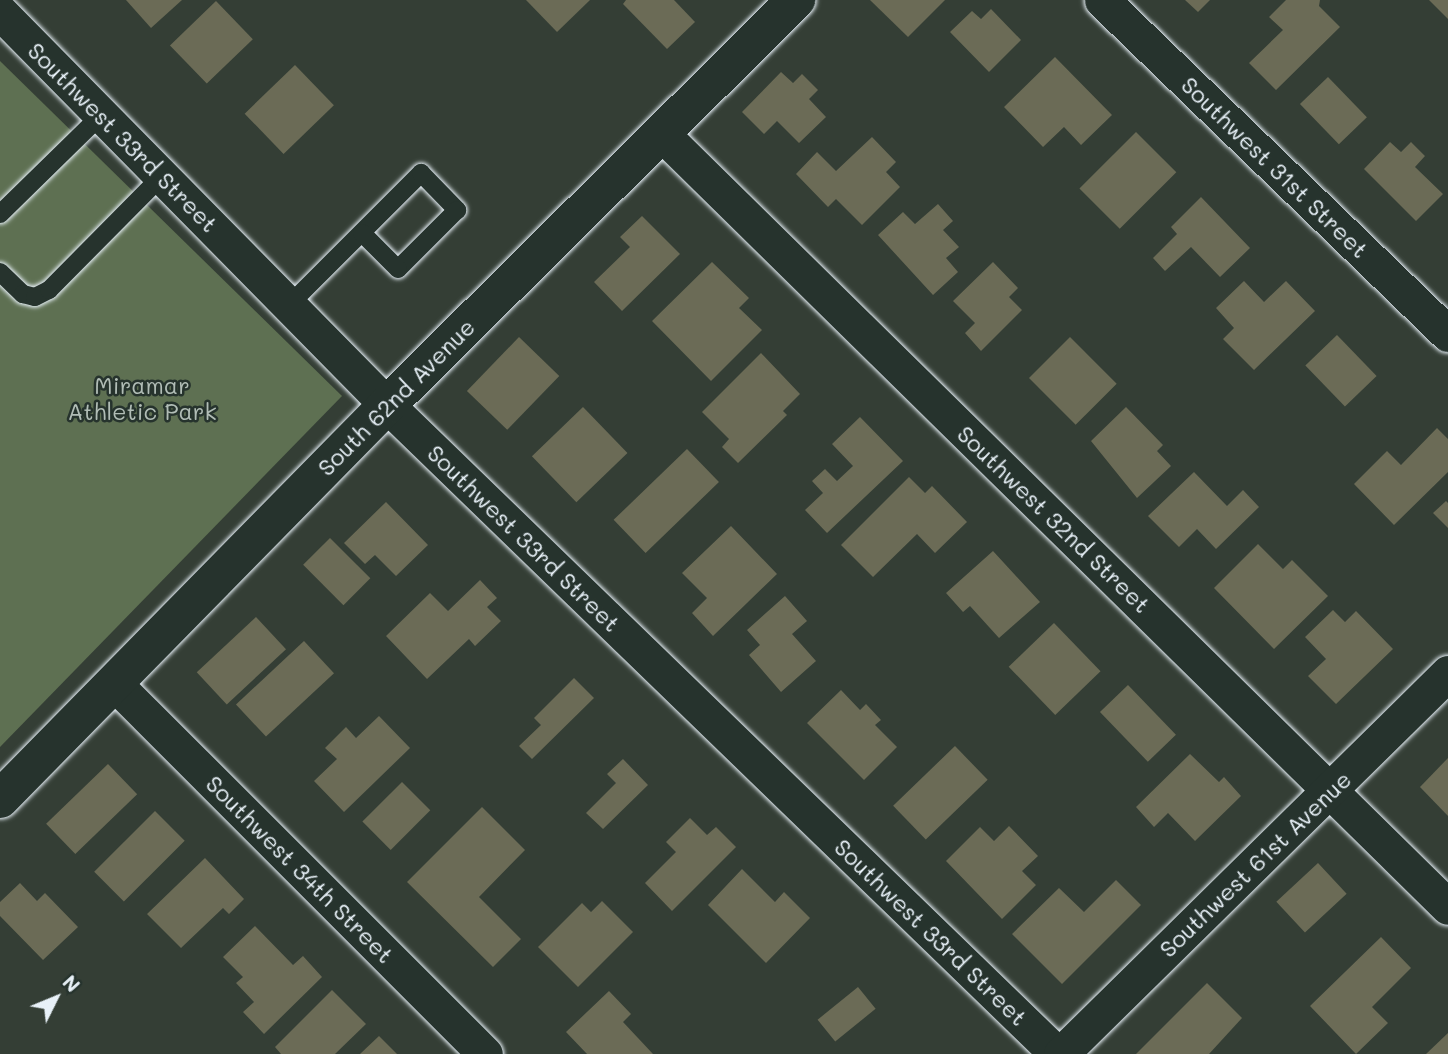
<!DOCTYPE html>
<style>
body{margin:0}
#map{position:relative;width:1448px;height:1054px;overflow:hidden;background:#343e35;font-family:Mali,sans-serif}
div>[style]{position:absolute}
.green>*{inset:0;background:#5e7052}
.building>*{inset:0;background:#6b6b56;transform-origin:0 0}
.roads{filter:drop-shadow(0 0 2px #e8f1f8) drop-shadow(0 0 2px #e8f1f8)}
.service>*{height:18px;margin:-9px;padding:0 9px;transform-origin:9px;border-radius:9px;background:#26332d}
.minor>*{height:35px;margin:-17.5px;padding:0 17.5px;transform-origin:17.5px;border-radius:17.5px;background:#26332d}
.tertiary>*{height:38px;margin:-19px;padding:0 19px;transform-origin:19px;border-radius:19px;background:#26332d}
span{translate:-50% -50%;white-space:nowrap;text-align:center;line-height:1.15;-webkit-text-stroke:5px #26332d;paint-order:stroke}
.street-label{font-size:23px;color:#e8f1f8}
.park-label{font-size:23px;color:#b1bdb6}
.north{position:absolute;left:21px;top:963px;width:70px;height:70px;-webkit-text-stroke:5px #26332d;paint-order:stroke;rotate:47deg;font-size:19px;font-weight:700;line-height:28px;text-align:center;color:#e8f1f8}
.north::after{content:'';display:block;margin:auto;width:24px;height:32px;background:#e8f1f8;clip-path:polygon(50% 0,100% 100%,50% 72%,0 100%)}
</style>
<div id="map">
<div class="green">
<div style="clip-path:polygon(0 61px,342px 396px,0 747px)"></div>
</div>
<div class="building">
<div style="clip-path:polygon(126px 0,182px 0,151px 28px)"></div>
<div style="clip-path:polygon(526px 0,590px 0,557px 32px)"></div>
<div style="clip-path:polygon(626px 0,674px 0,695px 22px,667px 49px,623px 4px)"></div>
<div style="clip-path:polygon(870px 0,945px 0,908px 37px)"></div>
<div style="clip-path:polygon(1185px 0,1210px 0,1198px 12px)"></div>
<div style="clip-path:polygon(1286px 0,1320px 0,1319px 6px,1340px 27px,1276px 90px,1249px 63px,1283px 30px,1269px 17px)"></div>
<div style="clip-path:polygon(1429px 0,1448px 0,1448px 19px)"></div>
<div style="left:216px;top:1px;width:53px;height:64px;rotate:46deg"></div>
<div style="clip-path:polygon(991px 9px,1021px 40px,989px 72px,950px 32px,972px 11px,981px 19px)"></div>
<div style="clip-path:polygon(1055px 57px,1112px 115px,1081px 145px,1064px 127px,1043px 147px,1004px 107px)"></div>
<div style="left:295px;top:65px;width:56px;height:70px;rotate:46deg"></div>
<div style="clip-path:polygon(781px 72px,793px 83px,802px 74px,818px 90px,809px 99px,826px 117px,799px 143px,777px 121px,764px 134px,742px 112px)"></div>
<div style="left:1328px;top:77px;width:56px;height:39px;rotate:46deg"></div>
<div style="left:1136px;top:132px;width:57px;height:80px;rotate:45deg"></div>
<div style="clip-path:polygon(872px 137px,896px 162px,886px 172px,900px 187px,862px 225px,836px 199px,828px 207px,796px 174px,817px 152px,836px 171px)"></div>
<div style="clip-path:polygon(1390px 142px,1401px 152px,1411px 142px,1425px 156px,1415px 167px,1443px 194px,1416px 221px,1364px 169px)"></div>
<div style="clip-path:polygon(1201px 197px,1250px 248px,1220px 277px,1191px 247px,1165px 271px,1153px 258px,1177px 234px,1171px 227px)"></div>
<div style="clip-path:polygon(938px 204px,953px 221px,943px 230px,959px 247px,946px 258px,958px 272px,933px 295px,878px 235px,903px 212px,915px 224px)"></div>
<div style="clip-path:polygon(642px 216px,680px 254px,622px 311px,594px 282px,630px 247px,620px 237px)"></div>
<div style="clip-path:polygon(712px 262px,749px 298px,739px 308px,762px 330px,711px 381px,652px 321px)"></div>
<div style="clip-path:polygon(993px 262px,1018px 288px,1009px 297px,1022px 310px,981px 351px,965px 333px,975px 323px,953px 301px)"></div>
<div style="clip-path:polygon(1244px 281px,1264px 302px,1286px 281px,1315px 311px,1254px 370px,1223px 339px,1234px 328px,1216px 308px)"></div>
<div style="left:1337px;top:335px;width:57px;height:44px;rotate:46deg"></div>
<div style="left:519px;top:337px;width:56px;height:75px;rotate:44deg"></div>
<div style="left:1070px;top:337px;width:66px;height:58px;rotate:45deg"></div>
<div style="clip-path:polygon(761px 353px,800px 394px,783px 411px,787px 415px,738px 463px,722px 447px,729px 439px,702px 412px)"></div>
<div style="left:583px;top:407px;width:64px;height:71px;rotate:46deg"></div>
<div style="clip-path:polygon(1126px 407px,1163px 445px,1157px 451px,1171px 466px,1137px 498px,1091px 441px)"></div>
<div style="clip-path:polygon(860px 417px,903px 461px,827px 533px,805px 510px,823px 493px,812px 481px,825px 469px,837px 481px,853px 466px,832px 444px)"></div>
<div style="clip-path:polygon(1437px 428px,1448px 439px,1448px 472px,1394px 525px,1354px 484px,1387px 451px,1401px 465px)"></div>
<div style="left:687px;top:449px;width:46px;height:102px;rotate:46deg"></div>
<div style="clip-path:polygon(1194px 472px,1227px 506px,1243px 490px,1259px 507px,1216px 549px,1197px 529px,1179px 547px,1148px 516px)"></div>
<div style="clip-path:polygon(909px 477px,925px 493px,932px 486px,967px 522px,935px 553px,917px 534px,873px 577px,841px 545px)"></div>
<div style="clip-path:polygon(1446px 501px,1448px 503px,1448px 528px,1433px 513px)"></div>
<div style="clip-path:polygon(386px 502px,428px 545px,396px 576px,375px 555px,365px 564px,344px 543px)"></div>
<div style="clip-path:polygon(731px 526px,777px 574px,713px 636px,692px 613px,707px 598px,682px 573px)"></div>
<div style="left:330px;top:538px;width:57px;height:38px;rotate:45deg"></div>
<div style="clip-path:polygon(1258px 544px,1283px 569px,1292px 560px,1328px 596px,1274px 649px,1214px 588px)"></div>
<div style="clip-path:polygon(993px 551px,1040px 602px,999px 638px,970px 606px,963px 612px,946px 593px)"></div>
<div style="clip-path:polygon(480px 580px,497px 598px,487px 607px,501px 621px,475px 646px,469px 639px,427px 679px,386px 636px,430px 593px,448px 611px)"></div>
<div style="clip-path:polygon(785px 596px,807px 621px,792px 634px,816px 661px,781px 692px,749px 655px,760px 645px,747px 630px)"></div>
<div style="clip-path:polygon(1333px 610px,1345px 622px,1356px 611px,1393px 649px,1336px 704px,1308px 676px,1326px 659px,1305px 637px)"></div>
<div style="left:256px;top:617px;width:44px;height:81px;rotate:47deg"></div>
<div style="left:1054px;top:623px;width:67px;height:63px;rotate:46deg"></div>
<div style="left:304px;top:641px;width:44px;height:93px;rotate:47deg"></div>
<div style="clip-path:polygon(574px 678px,594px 698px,532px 759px,519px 746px,541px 725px,534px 718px)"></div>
<div style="left:1128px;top:685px;width:69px;height:39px;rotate:46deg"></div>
<div style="clip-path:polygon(841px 690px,860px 710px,866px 704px,881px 720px,875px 725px,897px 747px,864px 780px,807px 723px)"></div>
<div style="clip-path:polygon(379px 716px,410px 748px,344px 812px,314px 781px,337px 759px,325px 748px,346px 727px,356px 738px)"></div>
<div style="left:955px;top:746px;width:47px;height:86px;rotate:46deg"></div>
<div style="clip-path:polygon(1190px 754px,1219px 782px,1224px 777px,1241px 796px,1195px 841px,1168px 813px,1154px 827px,1136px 807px)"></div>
<div style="clip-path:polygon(1448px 758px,1448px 816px,1420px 787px)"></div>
<div style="clip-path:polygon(623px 759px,648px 785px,603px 829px,586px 813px,616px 783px,607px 774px)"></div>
<div style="left:108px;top:764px;width:42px;height:86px;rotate:46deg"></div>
<div style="left:402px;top:782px;width:40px;height:56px;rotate:45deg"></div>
<div style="clip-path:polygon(482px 807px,525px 850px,479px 897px,521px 939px,493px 967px,407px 882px)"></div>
<div style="left:155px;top:811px;width:42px;height:86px;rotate:45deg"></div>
<div style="clip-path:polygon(690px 818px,707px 835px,716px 827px,736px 847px,672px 911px,645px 883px,676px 852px,666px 842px)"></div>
<div style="clip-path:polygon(1009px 826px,1038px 856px,1022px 871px,1036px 885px,1002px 919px,946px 861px,980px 827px,994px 841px)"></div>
<div style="clip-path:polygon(205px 858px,244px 899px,229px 914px,223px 908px,181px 948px,147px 914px)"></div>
<div style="left:1318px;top:863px;width:42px;height:57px;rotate:47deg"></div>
<div style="clip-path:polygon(742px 869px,775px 902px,784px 892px,810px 918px,766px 963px,708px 905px)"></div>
<div style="clip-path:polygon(1116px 880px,1141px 905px,1062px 984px,1012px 934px,1059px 888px,1084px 912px)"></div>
<div style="clip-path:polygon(20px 883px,37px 901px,45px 893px,78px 927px,43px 960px,0 916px,0 902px)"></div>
<div style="clip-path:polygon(602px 901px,633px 932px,578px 987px,538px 947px,582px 903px,591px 912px)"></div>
<div style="clip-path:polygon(255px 926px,293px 965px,303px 956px,322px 977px,264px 1034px,243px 1012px,254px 1002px,236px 983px,243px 977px,223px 957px)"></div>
<div style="clip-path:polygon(1381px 937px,1411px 968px,1372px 1007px,1388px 1023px,1356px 1054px,1310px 1006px)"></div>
<div style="clip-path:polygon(1207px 983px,1242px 1018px,1209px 1054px,1136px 1054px)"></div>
<div style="left:858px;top:987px;width:28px;height:52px;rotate:51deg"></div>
<div style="clip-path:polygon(332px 990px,366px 1024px,335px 1054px,281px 1054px,275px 1047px)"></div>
<div style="clip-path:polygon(609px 991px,631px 1014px,623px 1022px,653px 1054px,587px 1054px,566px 1032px)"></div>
<div style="clip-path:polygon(1448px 1033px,1448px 1054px,1426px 1054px)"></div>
<div style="clip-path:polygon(379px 1036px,397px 1054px,360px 1054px)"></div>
</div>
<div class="roads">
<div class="service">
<div style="left:0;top:214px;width:141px;rotate:-44.4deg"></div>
<div style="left:0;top:272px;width:32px;rotate:44deg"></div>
<div style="left:23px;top:294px;width:12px;rotate:14deg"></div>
<div style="left:35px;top:297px;width:16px;rotate:-27deg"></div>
<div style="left:49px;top:290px;width:161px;rotate:-45.3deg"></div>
<div style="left:289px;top:305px;width:187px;rotate:-45deg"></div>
<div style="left:421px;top:173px;width:52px;rotate:45.8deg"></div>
<div style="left:457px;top:210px;width:83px;rotate:135deg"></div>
<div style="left:398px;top:269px;width:51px;rotate:-135deg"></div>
</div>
<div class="minor">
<div style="left:1102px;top:0;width:481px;rotate:44deg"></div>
<div style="left:0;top:12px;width:552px;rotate:45.44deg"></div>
<div style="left:387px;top:405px;width:933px;rotate:44.09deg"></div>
<div style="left:660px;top:132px;width:1105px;rotate:44.52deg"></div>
<div style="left:115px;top:684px;width:523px;rotate:45deg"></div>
<div style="left:1061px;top:1054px;width:543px;rotate:-44.55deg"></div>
</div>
<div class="tertiary">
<div style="left:0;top:799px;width:552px;rotate:-45.51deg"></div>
<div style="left:387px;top:405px;width:576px;rotate:-44.72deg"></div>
</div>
</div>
<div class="street-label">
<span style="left:123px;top:137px;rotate:45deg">Southwest 33rd Street</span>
<span style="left:1275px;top:167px;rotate:44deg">Southwest 31st Street</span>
<span style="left:396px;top:397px;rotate:-45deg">South 62nd Avenue</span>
<span style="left:1054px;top:519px;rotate:44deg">Southwest 32nd Street</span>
<span style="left:524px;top:538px;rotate:44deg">Southwest 33rd Street</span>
<span style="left:1255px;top:864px;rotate:-44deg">Southwest 61st Avenue</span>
<span style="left:300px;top:869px;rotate:45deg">Southwest 34th Street</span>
<span style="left:931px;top:932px;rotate:44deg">Southwest 33rd Street</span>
</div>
<div class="park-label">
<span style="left:142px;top:398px">Miramar<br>Athletic Park</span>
</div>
<div class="north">N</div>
</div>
